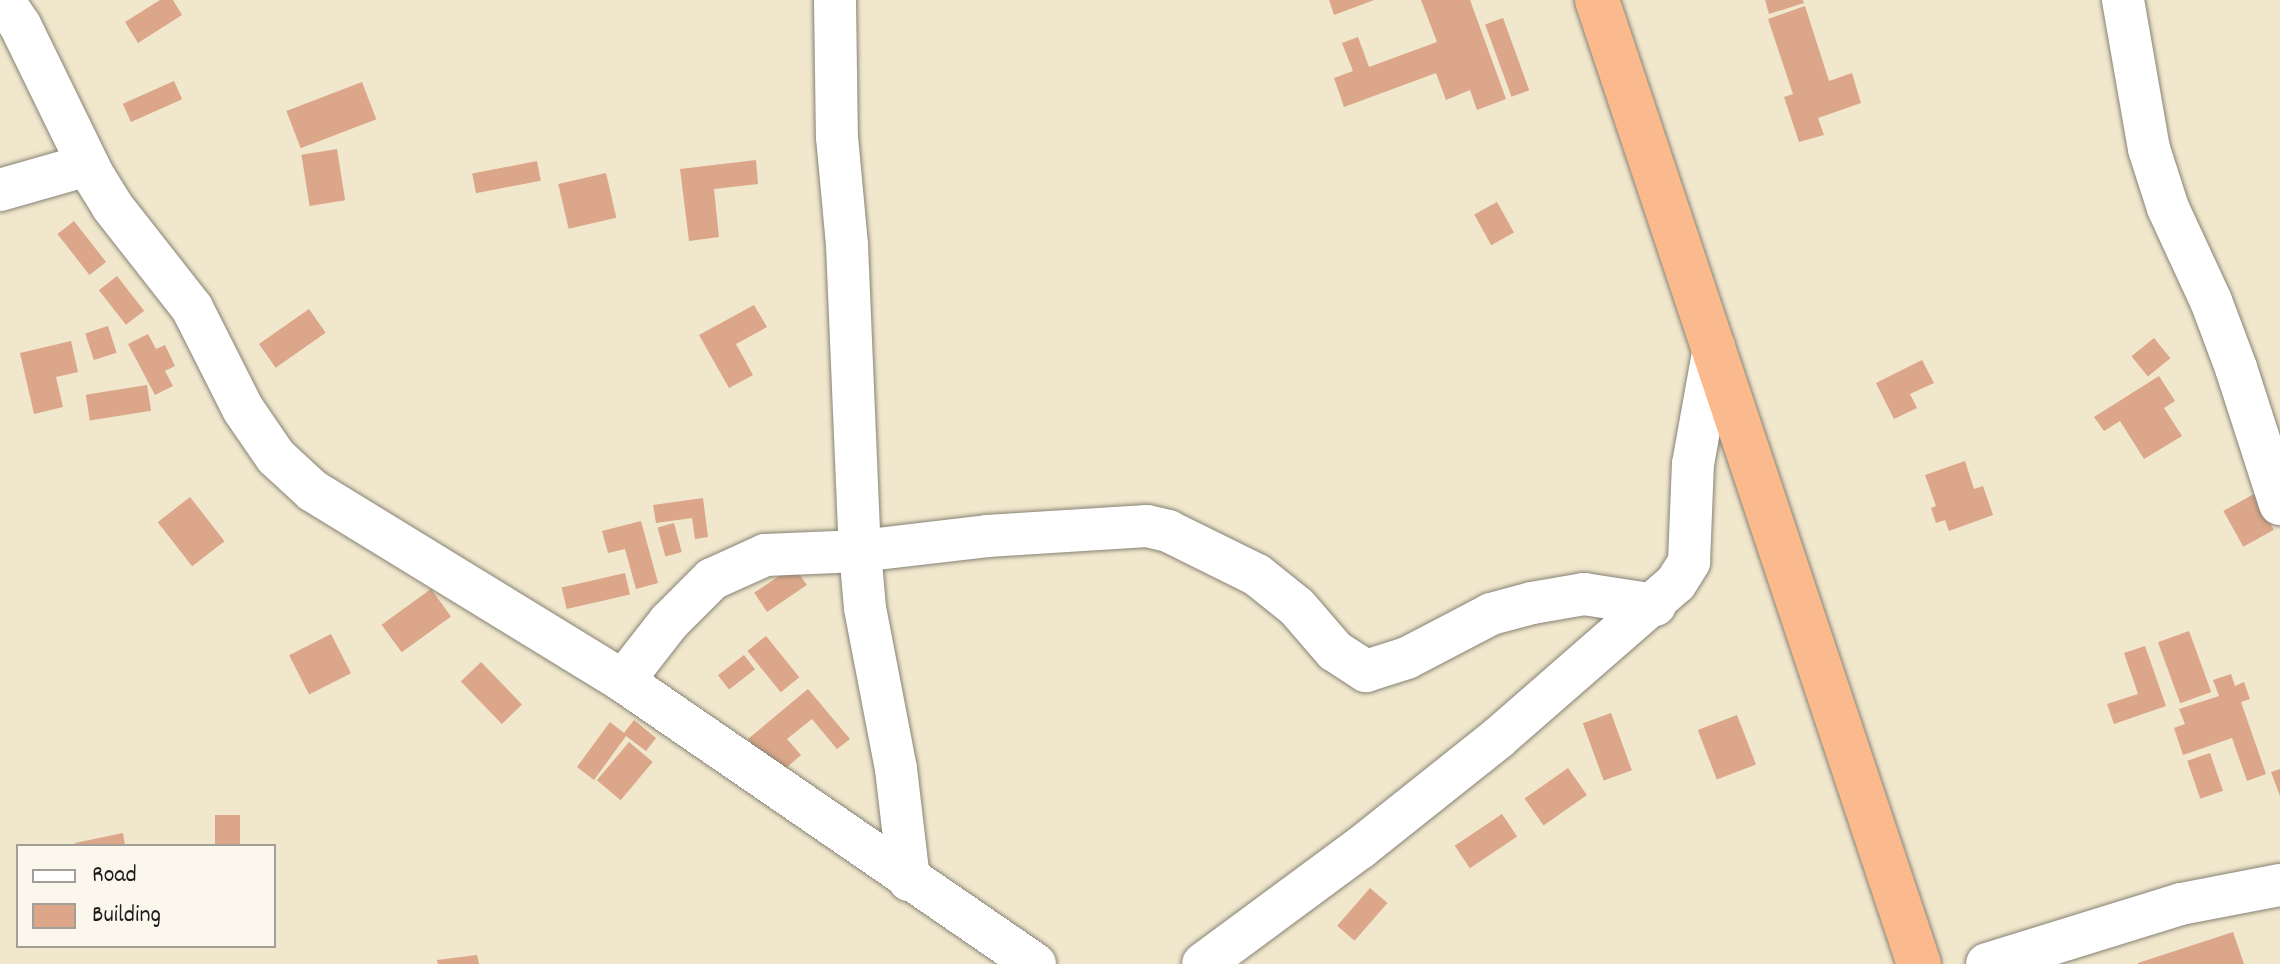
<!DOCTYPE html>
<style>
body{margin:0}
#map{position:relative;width:2280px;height:964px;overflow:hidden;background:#f1e7cd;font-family:Dekko,sans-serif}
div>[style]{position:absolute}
.building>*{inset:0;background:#dba689;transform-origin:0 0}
.roads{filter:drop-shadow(0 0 2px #868274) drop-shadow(0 0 2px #868274)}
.minor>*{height:42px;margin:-21px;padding:0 21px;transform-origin:21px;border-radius:21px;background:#fff}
.highway>*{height:44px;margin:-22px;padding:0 22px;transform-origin:22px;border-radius:22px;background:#fbba8d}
span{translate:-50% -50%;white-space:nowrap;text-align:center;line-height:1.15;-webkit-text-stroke:8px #fbf7ec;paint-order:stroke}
.legend{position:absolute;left:16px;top:844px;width:260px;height:104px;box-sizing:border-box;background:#fbf7ec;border:2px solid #a29f99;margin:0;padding:10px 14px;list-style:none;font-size:24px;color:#1c1c1c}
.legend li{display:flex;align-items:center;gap:16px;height:40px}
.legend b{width:40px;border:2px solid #a29f99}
</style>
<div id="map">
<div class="building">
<div style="clip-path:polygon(160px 0,173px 0,182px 15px,138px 43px,125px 22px)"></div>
<div style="clip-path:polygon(1329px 0,1374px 0,1334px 15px)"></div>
<div style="clip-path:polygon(1421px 0,1470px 0,1506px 99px,1477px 110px,1470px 90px,1446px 100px,1436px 73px,1344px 107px,1334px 78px,1353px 71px,1342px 43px,1358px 37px,1369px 67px,1437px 42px)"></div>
<div style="clip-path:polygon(1765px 0,1803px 0,1804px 3px,1769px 14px)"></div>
<div style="clip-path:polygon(1805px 6px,1829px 81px,1852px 73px,1861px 103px,1818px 118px,1824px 135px,1799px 142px,1784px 97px,1793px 94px,1768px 19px)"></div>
<div style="left:1503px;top:18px;width:77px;height:19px;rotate:70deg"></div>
<div style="left:174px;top:81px;width:20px;height:56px;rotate:66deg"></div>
<div style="left:362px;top:82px;width:40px;height:81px;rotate:69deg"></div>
<div style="left:337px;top:149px;width:52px;height:36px;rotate:81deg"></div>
<div style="clip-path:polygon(756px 160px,758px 184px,714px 189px,719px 237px,689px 241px,680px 169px)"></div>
<div style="left:537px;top:161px;width:20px;height:66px;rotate:79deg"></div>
<div style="left:606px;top:173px;width:46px;height:49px;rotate:77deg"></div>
<div style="left:1497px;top:202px;width:35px;height:26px;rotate:61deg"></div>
<div style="left:74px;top:221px;width:52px;height:21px;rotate:52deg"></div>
<div style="left:117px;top:276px;width:44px;height:23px;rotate:52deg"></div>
<div style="clip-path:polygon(754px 305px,767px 327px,736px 344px,753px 375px,729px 388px,699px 335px)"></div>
<div style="left:309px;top:309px;width:29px;height:61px;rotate:55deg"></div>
<div style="left:108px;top:326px;width:28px;height:24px;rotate:72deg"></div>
<div style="clip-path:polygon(148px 334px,156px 349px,165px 345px,175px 366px,165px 371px,173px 386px,155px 395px,128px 344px)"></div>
<div style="left:2154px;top:338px;width:26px;height:29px;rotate:51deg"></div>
<div style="clip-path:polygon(71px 341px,78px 372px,56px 377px,63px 407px,34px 414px,20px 353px)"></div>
<div style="clip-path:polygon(1922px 360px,1934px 383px,1910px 394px,1917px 408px,1894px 419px,1876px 383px)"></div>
<div style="clip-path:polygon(2159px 376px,2175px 401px,2164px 408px,2182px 436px,2144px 459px,2120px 421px,2104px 431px,2094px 417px)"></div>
<div style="left:147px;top:385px;width:26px;height:62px;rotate:81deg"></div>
<div style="clip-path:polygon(1965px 461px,1974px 489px,1983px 486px,1993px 515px,1949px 531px,1945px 520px,1936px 523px,1931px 508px,1936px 506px,1925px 475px)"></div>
<div style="left:2254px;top:494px;width:41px;height:35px;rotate:61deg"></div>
<div style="left:190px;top:497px;width:56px;height:41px;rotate:52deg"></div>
<div style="clip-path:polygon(703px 498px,708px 537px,695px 539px,692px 518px,656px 523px,653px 505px)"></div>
<div style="clip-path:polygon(641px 521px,658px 583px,636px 589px,625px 549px,608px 553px,602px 531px)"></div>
<div style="left:674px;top:523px;width:30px;height:17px;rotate:75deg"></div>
<div style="left:794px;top:566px;width:23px;height:48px;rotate:56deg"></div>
<div style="left:625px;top:573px;width:22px;height:65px;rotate:77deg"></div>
<div style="left:431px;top:589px;width:34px;height:61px;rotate:54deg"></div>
<div style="left:2189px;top:631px;width:65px;height:33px;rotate:70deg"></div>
<div style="left:331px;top:634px;width:44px;height:47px;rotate:63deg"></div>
<div style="left:766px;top:636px;width:53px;height:24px;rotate:51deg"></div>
<div style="clip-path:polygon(2145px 646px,2166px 706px,2114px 724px,2107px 704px,2138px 694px,2124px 653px)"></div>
<div style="left:744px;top:655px;width:18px;height:33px;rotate:52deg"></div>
<div style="left:481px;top:662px;width:59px;height:28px;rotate:46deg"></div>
<div style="clip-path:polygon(2231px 674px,2235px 686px,2244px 682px,2250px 699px,2241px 702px,2266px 774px,2247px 781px,2232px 738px,2183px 755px,2174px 728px,2185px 724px,2179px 709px,2219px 696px,2213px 680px)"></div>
<div style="clip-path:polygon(808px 689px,850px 739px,837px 749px,812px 719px,787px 739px,801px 755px,778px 775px,748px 739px)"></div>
<div style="left:1611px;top:713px;width:61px;height:30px;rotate:70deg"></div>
<div style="left:1737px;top:715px;width:53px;height:42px;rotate:69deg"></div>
<div style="clip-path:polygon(634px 720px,656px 738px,646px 751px,626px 736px,594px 780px,577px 767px,610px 722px,624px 733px)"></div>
<div style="left:629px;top:742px;width:31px;height:50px;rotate:40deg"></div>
<div style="left:2210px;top:753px;width:40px;height:24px;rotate:71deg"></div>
<div style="left:1568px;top:768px;width:33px;height:53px;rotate:55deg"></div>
<div style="clip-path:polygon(2280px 769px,2280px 796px,2271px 772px)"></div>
<div style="left:1502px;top:814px;width:27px;height:57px;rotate:56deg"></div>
<div style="left:215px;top:815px;width:25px;height:31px"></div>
<div style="clip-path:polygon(123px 833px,125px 846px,76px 846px,75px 843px)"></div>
<div style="left:1370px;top:888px;width:23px;height:50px;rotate:41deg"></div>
<div style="clip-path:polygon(2233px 932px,2244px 964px,2138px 964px,2138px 963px)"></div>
<div style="clip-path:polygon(477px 955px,479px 964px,438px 964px,437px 960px)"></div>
</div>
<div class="roads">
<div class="minor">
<div style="left:3px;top:0;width:30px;rotate:56deg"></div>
<div style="left:20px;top:25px;width:167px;rotate:64deg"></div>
<div style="left:93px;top:175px;width:36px;rotate:58deg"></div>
<div style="left:112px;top:206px;width:130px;rotate:51.9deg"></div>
<div style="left:192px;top:308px;width:113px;rotate:63.2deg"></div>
<div style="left:243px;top:409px;width:58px;rotate:55.5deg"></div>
<div style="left:276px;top:457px;width:50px;rotate:42.6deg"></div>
<div style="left:313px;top:491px;width:364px;rotate:31.5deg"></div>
<div style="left:623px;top:681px;width:500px;rotate:34.5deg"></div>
<div style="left:835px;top:0;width:137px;rotate:89.2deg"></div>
<div style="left:837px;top:137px;width:108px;rotate:84.7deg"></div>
<div style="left:847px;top:245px;width:306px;rotate:87.6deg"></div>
<div style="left:860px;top:551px;width:57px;rotate:85deg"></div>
<div style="left:865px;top:608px;width:164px;rotate:79.1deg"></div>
<div style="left:896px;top:769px;width:112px;rotate:83.3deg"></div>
<div style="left:2123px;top:0;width:151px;rotate:80.1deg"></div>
<div style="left:2149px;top:149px;width:62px;rotate:72.1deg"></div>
<div style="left:2168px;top:208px;width:102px;rotate:65.2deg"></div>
<div style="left:2211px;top:301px;width:72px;rotate:69.5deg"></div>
<div style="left:2236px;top:368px;width:143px;rotate:72.1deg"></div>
<div style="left:0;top:190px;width:91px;rotate:-15.9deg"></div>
<div style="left:623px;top:681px;width:75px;rotate:-52.1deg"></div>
<div style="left:669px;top:622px;width:61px;rotate:-45deg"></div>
<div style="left:712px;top:579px;width:58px;rotate:-24.4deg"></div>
<div style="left:765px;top:555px;width:95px;rotate:-2.4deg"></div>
<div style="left:860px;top:551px;width:128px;rotate:-6.7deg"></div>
<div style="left:987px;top:536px;width:160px;rotate:-3.6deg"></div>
<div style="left:1147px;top:526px;width:22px;rotate:13deg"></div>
<div style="left:1168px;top:531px;width:99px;rotate:26.3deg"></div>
<div style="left:1257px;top:575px;width:51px;rotate:38.7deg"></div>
<div style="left:1297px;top:607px;width:58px;rotate:49.2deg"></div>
<div style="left:1335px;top:651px;width:37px;rotate:33deg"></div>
<div style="left:1366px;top:671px;width:43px;rotate:-17.6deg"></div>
<div style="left:1407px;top:658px;width:95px;rotate:-27.6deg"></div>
<div style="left:1491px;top:614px;width:42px;rotate:-15deg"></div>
<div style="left:1532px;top:603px;width:53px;rotate:-9.8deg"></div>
<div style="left:1584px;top:594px;width:72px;rotate:8.8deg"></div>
<div style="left:1203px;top:964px;width:195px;rotate:-36.5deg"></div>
<div style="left:1360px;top:848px;width:175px;rotate:-38.5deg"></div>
<div style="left:1497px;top:739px;width:237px;rotate:-41.1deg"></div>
<div style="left:1676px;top:583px;width:25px;rotate:-58deg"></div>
<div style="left:1689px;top:562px;width:98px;rotate:-87.7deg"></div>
<div style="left:1693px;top:464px;width:119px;rotate:-79.8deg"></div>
<div style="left:1987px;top:964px;width:203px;rotate:-17.2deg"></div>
<div style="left:2181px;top:904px;width:101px;rotate:-10.9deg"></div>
</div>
<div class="highway">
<div style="left:1597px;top:0;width:1016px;rotate:71.53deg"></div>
</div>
</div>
<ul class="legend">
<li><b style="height:10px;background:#fff"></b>Road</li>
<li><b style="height:22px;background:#dba689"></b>Building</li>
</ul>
</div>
